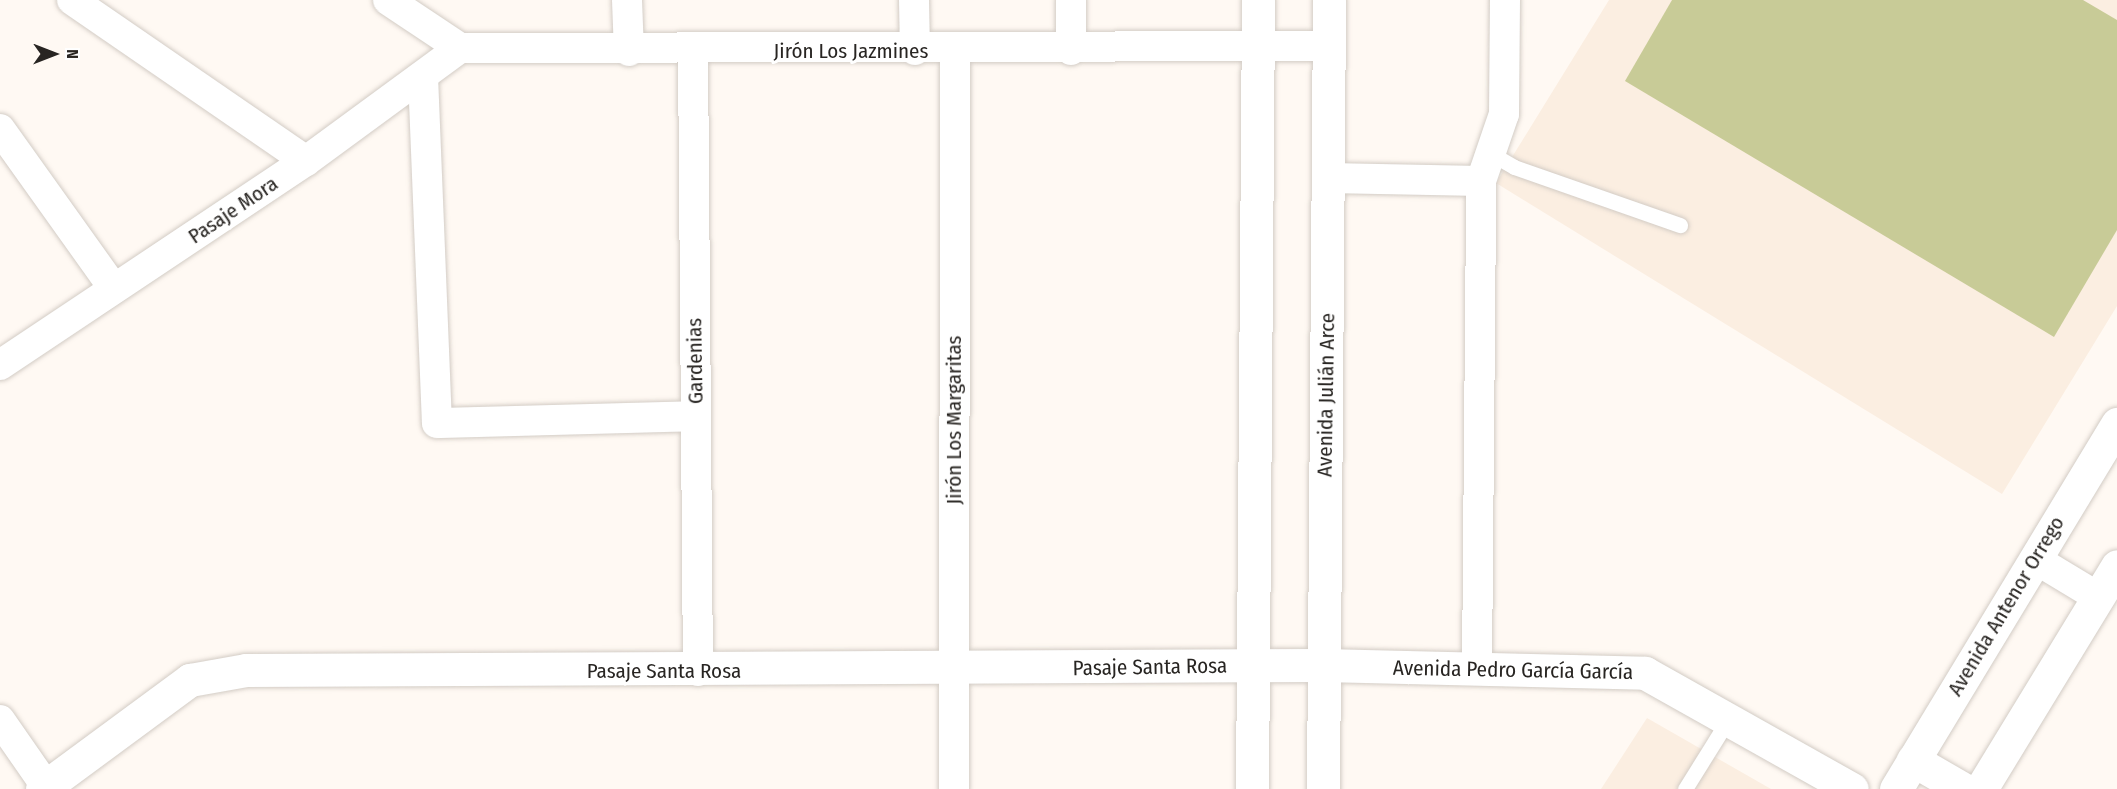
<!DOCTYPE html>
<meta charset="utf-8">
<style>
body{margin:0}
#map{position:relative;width:2117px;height:789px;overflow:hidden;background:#fff9f3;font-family:"Fira Sans Condensed",sans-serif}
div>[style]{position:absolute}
.built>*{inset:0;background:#fbeee1}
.green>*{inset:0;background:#c8cb97}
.roads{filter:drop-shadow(0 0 2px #d3ccc5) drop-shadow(0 0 2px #d3ccc5)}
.service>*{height:15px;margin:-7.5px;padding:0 7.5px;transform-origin:7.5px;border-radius:7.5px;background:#fff}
.minor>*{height:30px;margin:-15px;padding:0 15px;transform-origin:15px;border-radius:15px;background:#fff}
.tertiary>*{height:33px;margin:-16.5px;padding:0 16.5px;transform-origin:16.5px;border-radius:16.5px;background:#fff}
.secondary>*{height:33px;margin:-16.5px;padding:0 16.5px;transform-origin:16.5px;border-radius:16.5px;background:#fff}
span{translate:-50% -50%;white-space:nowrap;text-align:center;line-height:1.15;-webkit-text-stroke:6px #fff;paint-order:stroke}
.street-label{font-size:21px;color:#282522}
.north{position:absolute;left:24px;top:24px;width:60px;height:60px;-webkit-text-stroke:4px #fff;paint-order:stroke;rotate:90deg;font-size:16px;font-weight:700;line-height:24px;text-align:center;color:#282522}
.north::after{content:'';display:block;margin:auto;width:21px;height:27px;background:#282522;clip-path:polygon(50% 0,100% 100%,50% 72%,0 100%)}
</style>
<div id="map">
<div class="built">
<div style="clip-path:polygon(1609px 0,2117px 0,2117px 306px,2002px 494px,1496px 183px)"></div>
<div style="clip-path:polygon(1647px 718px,1771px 789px,1601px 789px)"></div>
</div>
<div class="green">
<div style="clip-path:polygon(1672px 0,2083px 0,2117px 20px,2117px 230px,2054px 337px,1625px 81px)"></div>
</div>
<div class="roads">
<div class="service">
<div style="left:1490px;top:153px;width:28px;rotate:30deg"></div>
<div style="left:1514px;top:167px;width:176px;rotate:19.3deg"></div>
<div style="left:1685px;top:789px;width:81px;rotate:-58.1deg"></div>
</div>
<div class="minor">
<div style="left:72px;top:0;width:284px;rotate:34.5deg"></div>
<div style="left:388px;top:0;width:87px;rotate:33.7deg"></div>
<div style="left:460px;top:48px;width:869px;rotate:-0.13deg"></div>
<div style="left:627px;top:0;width:51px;rotate:87.8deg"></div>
<div style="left:914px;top:0;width:50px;rotate:88.9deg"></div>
<div style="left:1071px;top:0;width:50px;rotate:90deg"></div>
<div style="left:693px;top:52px;width:619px;rotate:89.54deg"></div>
<div style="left:423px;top:76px;width:347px;rotate:87.7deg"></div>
<div style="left:437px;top:423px;width:259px;rotate:-1.5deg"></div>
<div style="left:0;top:129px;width:196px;rotate:54.5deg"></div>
<div style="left:1328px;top:178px;width:153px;rotate:1.1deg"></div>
<div style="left:0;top:365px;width:368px;rotate:-33.7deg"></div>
<div style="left:306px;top:161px;width:191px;rotate:-36.3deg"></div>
<div style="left:2035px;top:559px;width:74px;rotate:31.1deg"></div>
<div style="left:1477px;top:669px;width:488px;rotate:-89.5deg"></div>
<div style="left:1481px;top:181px;width:71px;rotate:-71.1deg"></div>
<div style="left:1504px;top:114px;width:114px;rotate:-89.5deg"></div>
<div style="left:0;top:720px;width:84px;rotate:55.2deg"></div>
<div style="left:954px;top:789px;width:738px;rotate:-89.92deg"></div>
</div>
<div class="tertiary">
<div style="left:1913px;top:760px;width:58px;rotate:30.1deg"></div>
<div style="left:42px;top:789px;width:184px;rotate:-36.4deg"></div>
<div style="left:190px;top:680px;width:57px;rotate:-10.1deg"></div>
<div style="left:246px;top:670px;width:1077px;rotate:-0.27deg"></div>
<div style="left:1323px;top:665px;width:322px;rotate:1.4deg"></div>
<div style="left:1645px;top:673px;width:237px;rotate:29.3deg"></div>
<div style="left:1896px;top:789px;width:427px;rotate:-58.8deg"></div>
<div style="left:1981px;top:789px;width:261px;rotate:-58.6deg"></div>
</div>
<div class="secondary">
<div style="left:1252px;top:789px;width:789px;rotate:-89.56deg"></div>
<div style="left:1323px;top:789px;width:789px;rotate:-89.56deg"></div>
</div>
</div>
<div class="street-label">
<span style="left:851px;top:51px">Jirón Los Jazmines</span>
<span style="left:233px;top:210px;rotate:-34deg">Pasaje Mora</span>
<span style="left:695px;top:361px;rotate:-91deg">Gardenias</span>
<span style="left:1326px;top:395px;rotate:-89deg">Avenida Julián Arce</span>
<span style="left:954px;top:420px;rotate:-90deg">Jirón Los Margaritas</span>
<span style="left:2006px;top:606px;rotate:-59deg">Avenida Antenor Orrego</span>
<span style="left:1150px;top:667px;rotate:-1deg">Pasaje Santa Rosa</span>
<span style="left:1513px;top:670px;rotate:1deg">Avenida Pedro García García</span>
<span style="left:664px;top:671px">Pasaje Santa Rosa</span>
</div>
<div class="north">N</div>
</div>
